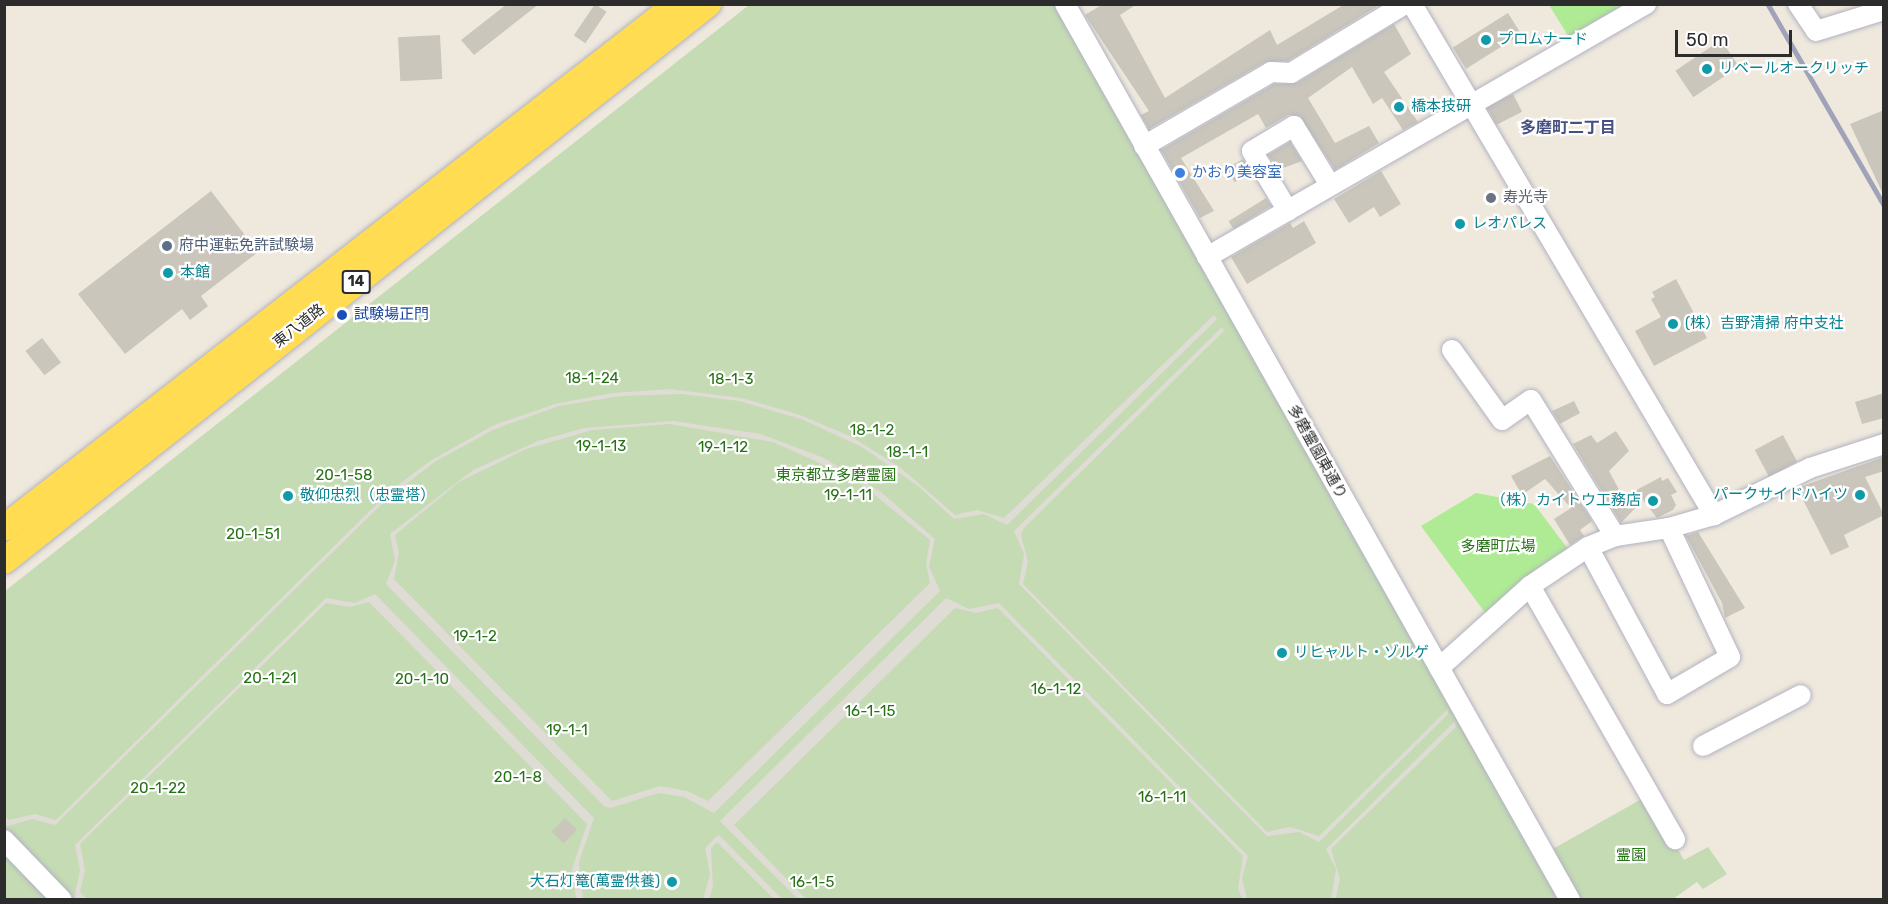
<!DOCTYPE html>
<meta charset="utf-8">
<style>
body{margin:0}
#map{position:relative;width:1888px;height:904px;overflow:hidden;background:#efe8dd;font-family:Rubik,"Noto Sans JP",sans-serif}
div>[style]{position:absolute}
.green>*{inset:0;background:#afeb94}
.cemetery>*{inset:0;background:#c5dbb3}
.plaza>*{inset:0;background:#dfdbd5}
.building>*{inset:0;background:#cac6bc;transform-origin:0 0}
.roads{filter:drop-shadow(0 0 2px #b1b3c1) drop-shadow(0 0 2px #b1b3c1)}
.minor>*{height:20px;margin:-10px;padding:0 10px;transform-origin:10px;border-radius:10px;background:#fff}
.major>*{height:26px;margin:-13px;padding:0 13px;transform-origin:13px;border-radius:13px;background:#ffdc52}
.rail>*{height:4.5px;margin:-2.25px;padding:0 2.25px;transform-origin:2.25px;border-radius:2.25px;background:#9fa2b8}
.dots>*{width:16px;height:16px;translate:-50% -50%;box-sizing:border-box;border:3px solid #fff;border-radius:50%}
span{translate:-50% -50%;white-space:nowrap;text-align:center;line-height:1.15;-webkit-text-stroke:4.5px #fff;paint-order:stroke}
.shield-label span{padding:2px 4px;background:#fff;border:2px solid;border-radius:4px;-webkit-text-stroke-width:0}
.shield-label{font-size:14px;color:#2c2c2c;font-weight:700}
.culture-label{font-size:15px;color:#0d838f}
.left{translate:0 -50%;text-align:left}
.right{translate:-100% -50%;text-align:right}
.shop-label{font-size:15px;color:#366cbe}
.worship-label{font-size:15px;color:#5b616d}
.service-label{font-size:15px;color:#4e5e75}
.transit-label{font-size:15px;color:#164399}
.street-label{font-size:15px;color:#2c2c2c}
.park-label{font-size:15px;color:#247213}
.neighbourhood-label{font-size:16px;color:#475082;font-weight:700}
.frame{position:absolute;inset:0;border:6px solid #2c2c2c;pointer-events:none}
.scale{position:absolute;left:1675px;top:30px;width:117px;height:27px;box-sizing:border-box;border:3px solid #2c2c2c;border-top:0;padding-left:8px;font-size:18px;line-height:21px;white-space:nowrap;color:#2c2c2c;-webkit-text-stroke:4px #fff;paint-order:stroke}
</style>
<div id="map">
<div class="green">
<div style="clip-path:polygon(1549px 5px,1622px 5px,1569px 37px)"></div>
<div style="clip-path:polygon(1476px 493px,1534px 504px,1574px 557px,1486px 614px,1421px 526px)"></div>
</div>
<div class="cemetery">
<div style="clip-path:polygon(1057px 4px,1563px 899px,5px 900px,5px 591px,749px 5px)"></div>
<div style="clip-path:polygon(1647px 796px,1684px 860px,1708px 847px,1727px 874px,1703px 889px,1697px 882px,1673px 899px,1579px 899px,1551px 850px)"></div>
</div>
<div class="plaza">
<div style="clip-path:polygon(1214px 315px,1217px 319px,1007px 525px,984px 514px,954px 519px,918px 486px,862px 447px,801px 419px,739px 401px,681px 394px,621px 396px,559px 406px,495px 429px,436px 461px,387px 499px,55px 825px,32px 819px,5px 827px,5px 816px,9px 820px,35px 814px,56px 820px,390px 491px,430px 461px,494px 425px,555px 404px,612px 393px,670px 389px,742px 398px,800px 415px,852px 437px,901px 468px,955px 515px,977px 510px,1004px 518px)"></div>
<div style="clip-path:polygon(1222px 327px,1224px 331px,1024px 528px,1021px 535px,1028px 562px,1023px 584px,1267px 832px,1290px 827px,1319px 836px,1448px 709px,1448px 714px,1319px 842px,1299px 832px,1267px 836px,1019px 584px,1024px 554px,1014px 531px)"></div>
<div style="clip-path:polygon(evenodd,673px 421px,761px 434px,824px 458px,881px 492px,935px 539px,929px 566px,940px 591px,714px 813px,684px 797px,659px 793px,610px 808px,604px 806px,386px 584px,395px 560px,390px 534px,473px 470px,538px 441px,584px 428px,673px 421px,670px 424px,773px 442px,855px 479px,930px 540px,926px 563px,930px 583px,708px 801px,687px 791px,660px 786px,612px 801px,394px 579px,399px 553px,395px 535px,459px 482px,526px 449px,593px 430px,670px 424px)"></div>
<div style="clip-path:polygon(375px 594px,594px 818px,579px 862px,583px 899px,576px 898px,572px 869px,587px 824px,369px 602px,350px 607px,326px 603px,80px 844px,85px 870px,80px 892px,87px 899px,74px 899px,80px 870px,75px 845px,326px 598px,355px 603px)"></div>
<div style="clip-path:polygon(946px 598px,969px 609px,999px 603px,1248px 856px,1242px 878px,1247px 899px,1242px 899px,1238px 888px,1243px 856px,998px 608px,976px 613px,955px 608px,734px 825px,806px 899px,798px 899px,720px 821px)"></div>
<div style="clip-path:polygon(1455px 721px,1456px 727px,1331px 849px,1340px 879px,1336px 898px,1331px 899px,1336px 869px,1326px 849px)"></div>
<div style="clip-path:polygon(718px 835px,720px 836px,782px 899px,774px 899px,717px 842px,711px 848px,713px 886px,709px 899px,703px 899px,710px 875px,705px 848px)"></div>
</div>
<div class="building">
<div style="clip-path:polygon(507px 4px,539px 4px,474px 55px,461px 40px)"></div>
<div style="left:595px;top:4px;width:14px;height:38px;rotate:34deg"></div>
<div style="clip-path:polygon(1103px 4px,1137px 4px,1120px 15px,1165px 98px,1270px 30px,1277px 45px,1345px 4px,1381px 4px,1288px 61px,1265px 62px,1149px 129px,1141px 115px,1149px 111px,1085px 15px)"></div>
<div style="left:1508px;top:13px;width:25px;height:65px;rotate:58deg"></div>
<div style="clip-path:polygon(1394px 24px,1411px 54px,1384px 72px,1418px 122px,1403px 130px,1382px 98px,1373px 104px,1352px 67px,1308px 98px,1335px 143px,1369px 126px,1379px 143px,1335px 170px,1300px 116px,1288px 115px,1266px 128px,1258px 114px,1181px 158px,1214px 211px,1200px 218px,1161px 150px,1274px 84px,1297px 83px)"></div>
<div style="left:440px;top:35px;width:44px;height:42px;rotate:87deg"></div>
<div style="left:1721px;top:40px;width:32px;height:55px;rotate:56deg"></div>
<div style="left:1513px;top:94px;width:20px;height:29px;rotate:63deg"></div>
<div style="clip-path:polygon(1884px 110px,1884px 193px,1883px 194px,1850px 124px)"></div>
<div style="clip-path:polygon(1290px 142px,1302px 161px,1278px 170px,1268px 155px)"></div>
<div style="left:1243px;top:159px;width:16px;height:19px;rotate:60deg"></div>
<div style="clip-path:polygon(1381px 171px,1401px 204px,1380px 217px,1374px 207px,1349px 223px,1334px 199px)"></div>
<div style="clip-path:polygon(211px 191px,258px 252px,201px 296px,208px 306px,190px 320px,182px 309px,125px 354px,78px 294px)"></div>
<div style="left:1266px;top:198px;width:9px;height:44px;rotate:58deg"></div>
<div style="clip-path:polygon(1304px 221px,1316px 243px,1247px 284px,1231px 257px,1290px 223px,1293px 228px)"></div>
<div style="clip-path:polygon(1676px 279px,1707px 338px,1654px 366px,1635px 331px,1661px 317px,1651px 299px,1655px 297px,1652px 292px)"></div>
<div style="left:42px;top:338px;width:31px;height:21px;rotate:52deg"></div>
<div style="clip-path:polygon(1884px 393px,1884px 418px,1862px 424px,1855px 402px)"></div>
<div style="clip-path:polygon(1574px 401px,1580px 413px,1560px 424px,1552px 411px)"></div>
<div style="clip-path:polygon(1616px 431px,1629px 451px,1609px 471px,1623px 497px,1661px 477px,1662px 481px,1668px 478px,1677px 492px,1671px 495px,1676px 505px,1673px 510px,1657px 518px,1643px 500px,1621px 523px,1573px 444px,1591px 435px,1597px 443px)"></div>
<div style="left:1783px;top:435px;width:30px;height:32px;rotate:62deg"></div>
<div style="clip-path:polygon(1550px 456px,1592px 521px,1580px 530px,1584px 536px,1570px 545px,1554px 519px,1571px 508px,1545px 479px,1522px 495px,1511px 476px)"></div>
<div style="clip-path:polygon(1884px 457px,1884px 471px,1865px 477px,1884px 515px,1844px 535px,1849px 547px,1831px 555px,1797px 488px)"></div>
<div style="clip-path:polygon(1698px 532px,1745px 608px,1725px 618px,1722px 603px,1686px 536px)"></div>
<div style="left:565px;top:818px;width:17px;height:19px;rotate:45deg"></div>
</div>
<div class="roads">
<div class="minor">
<div style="left:1065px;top:4px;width:1029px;rotate:60.59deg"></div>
<div style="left:1412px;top:4px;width:594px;rotate:59.42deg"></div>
<div style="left:1798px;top:4px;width:32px;rotate:56deg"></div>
<div style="left:1816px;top:31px;width:71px;rotate:-17.2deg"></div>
<div style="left:1144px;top:146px;width:147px;rotate:-30.2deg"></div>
<div style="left:1271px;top:72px;width:20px;rotate:3deg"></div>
<div style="left:1291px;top:73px;width:133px;rotate:-31.2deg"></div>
<div style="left:1288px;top:211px;width:70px;rotate:-121deg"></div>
<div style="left:1252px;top:151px;width:49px;rotate:-30.8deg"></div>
<div style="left:1294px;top:126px;width:69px;rotate:58.6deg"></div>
<div style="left:1207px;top:257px;width:507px;rotate:-29.96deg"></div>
<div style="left:1452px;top:350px;width:86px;rotate:54.5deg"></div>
<div style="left:1502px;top:420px;width:35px;rotate:-35deg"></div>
<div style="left:1531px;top:400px;width:160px;rotate:58.3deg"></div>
<div style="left:1588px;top:547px;width:167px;rotate:61.7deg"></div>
<div style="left:1667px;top:694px;width:73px;rotate:-30.4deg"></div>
<div style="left:1730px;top:657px;width:143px;rotate:-115.3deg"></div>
<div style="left:1530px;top:586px;width:292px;rotate:60.2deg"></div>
<div style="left:1439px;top:668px;width:122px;rotate:-42deg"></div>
<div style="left:1530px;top:586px;width:70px;rotate:-33.9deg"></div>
<div style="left:1588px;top:547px;width:29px;rotate:-22deg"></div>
<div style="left:1615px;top:536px;width:55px;rotate:-8.4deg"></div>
<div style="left:1669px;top:528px;width:47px;rotate:-16.1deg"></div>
<div style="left:1714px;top:515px;width:107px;rotate:-26.1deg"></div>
<div style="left:1810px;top:468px;width:78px;rotate:-18deg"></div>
<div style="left:1703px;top:746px;width:110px;rotate:-27.5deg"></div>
<div style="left:4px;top:840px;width:83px;rotate:46deg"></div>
</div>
<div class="major">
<div style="left:4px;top:528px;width:853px;rotate:-37.9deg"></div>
<div style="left:4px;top:561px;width:898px;rotate:-38.35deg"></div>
</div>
</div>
<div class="rail">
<div style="left:1768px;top:4px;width:232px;rotate:60deg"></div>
</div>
<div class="dots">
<div style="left:1486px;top:40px;background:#0f9aa8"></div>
<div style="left:1707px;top:69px;background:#0f9aa8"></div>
<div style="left:1399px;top:107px;background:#0f9aa8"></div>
<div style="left:1180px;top:173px;background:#3f7fe0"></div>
<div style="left:1491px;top:198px;background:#6b7280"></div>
<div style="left:1460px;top:224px;background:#0f9aa8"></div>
<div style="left:167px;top:246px;background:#5c6f8a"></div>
<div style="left:168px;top:273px;background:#0f9aa8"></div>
<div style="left:342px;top:315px;background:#1a4fb4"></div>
<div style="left:1673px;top:324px;background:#0f9aa8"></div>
<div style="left:1860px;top:495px;background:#0f9aa8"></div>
<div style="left:288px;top:496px;background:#0f9aa8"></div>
<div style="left:1653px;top:501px;background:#0f9aa8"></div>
<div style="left:1282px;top:653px;background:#0f9aa8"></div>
<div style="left:672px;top:882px;background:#0f9aa8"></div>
</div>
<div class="shield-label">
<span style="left:356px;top:282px">14</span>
</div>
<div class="culture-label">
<span class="left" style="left:1498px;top:40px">プロムナード</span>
<span class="left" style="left:1719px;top:69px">リベールオークリッチ</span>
<span class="left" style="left:1411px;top:107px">橋本技研</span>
<span class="left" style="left:1472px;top:224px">レオパレス</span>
<span class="left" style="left:180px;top:273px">本館</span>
<span class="left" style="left:1685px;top:324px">(株）吉野清掃 府中支社</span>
<span class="right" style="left:1848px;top:495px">パークサイドハイツ</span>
<span class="left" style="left:300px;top:496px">敬仰忠烈（忠霊塔）</span>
<span class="right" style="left:1641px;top:501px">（株）カイトウ工務店</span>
<span class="left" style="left:1294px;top:653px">リヒャルト・ゾルゲ</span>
<span class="right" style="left:660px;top:882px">大石灯篭(萬霊供養)</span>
</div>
<div class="shop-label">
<span class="left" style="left:1192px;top:173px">かおり美容室</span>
</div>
<div class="worship-label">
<span class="left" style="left:1503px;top:198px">寿光寺</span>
</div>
<div class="service-label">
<span class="left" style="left:179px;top:246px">府中運転免許試験場</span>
</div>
<div class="transit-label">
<span class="left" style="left:354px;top:315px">試験場正門</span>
</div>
<div class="street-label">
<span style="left:299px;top:326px;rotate:-38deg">東八道路</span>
<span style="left:1317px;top:452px;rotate:61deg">多磨霊園東通り</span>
</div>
<div class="park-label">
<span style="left:592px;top:379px">18-1-24</span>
<span style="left:731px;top:380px">18-1-3</span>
<span style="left:872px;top:431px">18-1-2</span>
<span style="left:601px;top:447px">19-1-13</span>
<span style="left:723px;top:448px">19-1-12</span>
<span style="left:907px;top:453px">18-1-1</span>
<span style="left:344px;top:476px">20-1-58</span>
<span style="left:836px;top:476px">東京都立多磨霊園</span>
<span style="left:848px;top:496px">19-1-11</span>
<span style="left:253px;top:535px">20-1-51</span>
<span style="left:1498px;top:547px">多磨町広場</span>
<span style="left:475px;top:637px">19-1-2</span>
<span style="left:270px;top:679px">20-1-21</span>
<span style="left:422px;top:680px">20-1-10</span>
<span style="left:1056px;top:690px">16-1-12</span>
<span style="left:870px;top:712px">16-1-15</span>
<span style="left:567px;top:731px">19-1-1</span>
<span style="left:518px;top:778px">20-1-8</span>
<span style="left:158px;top:789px">20-1-22</span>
<span style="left:1162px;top:798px">16-1-11</span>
<span style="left:1631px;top:856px">霊園</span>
<span style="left:812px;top:883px">16-1-5</span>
</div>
<div class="neighbourhood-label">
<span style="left:1568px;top:128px">多磨町二丁目</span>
</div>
<div class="frame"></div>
<div class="scale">50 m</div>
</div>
